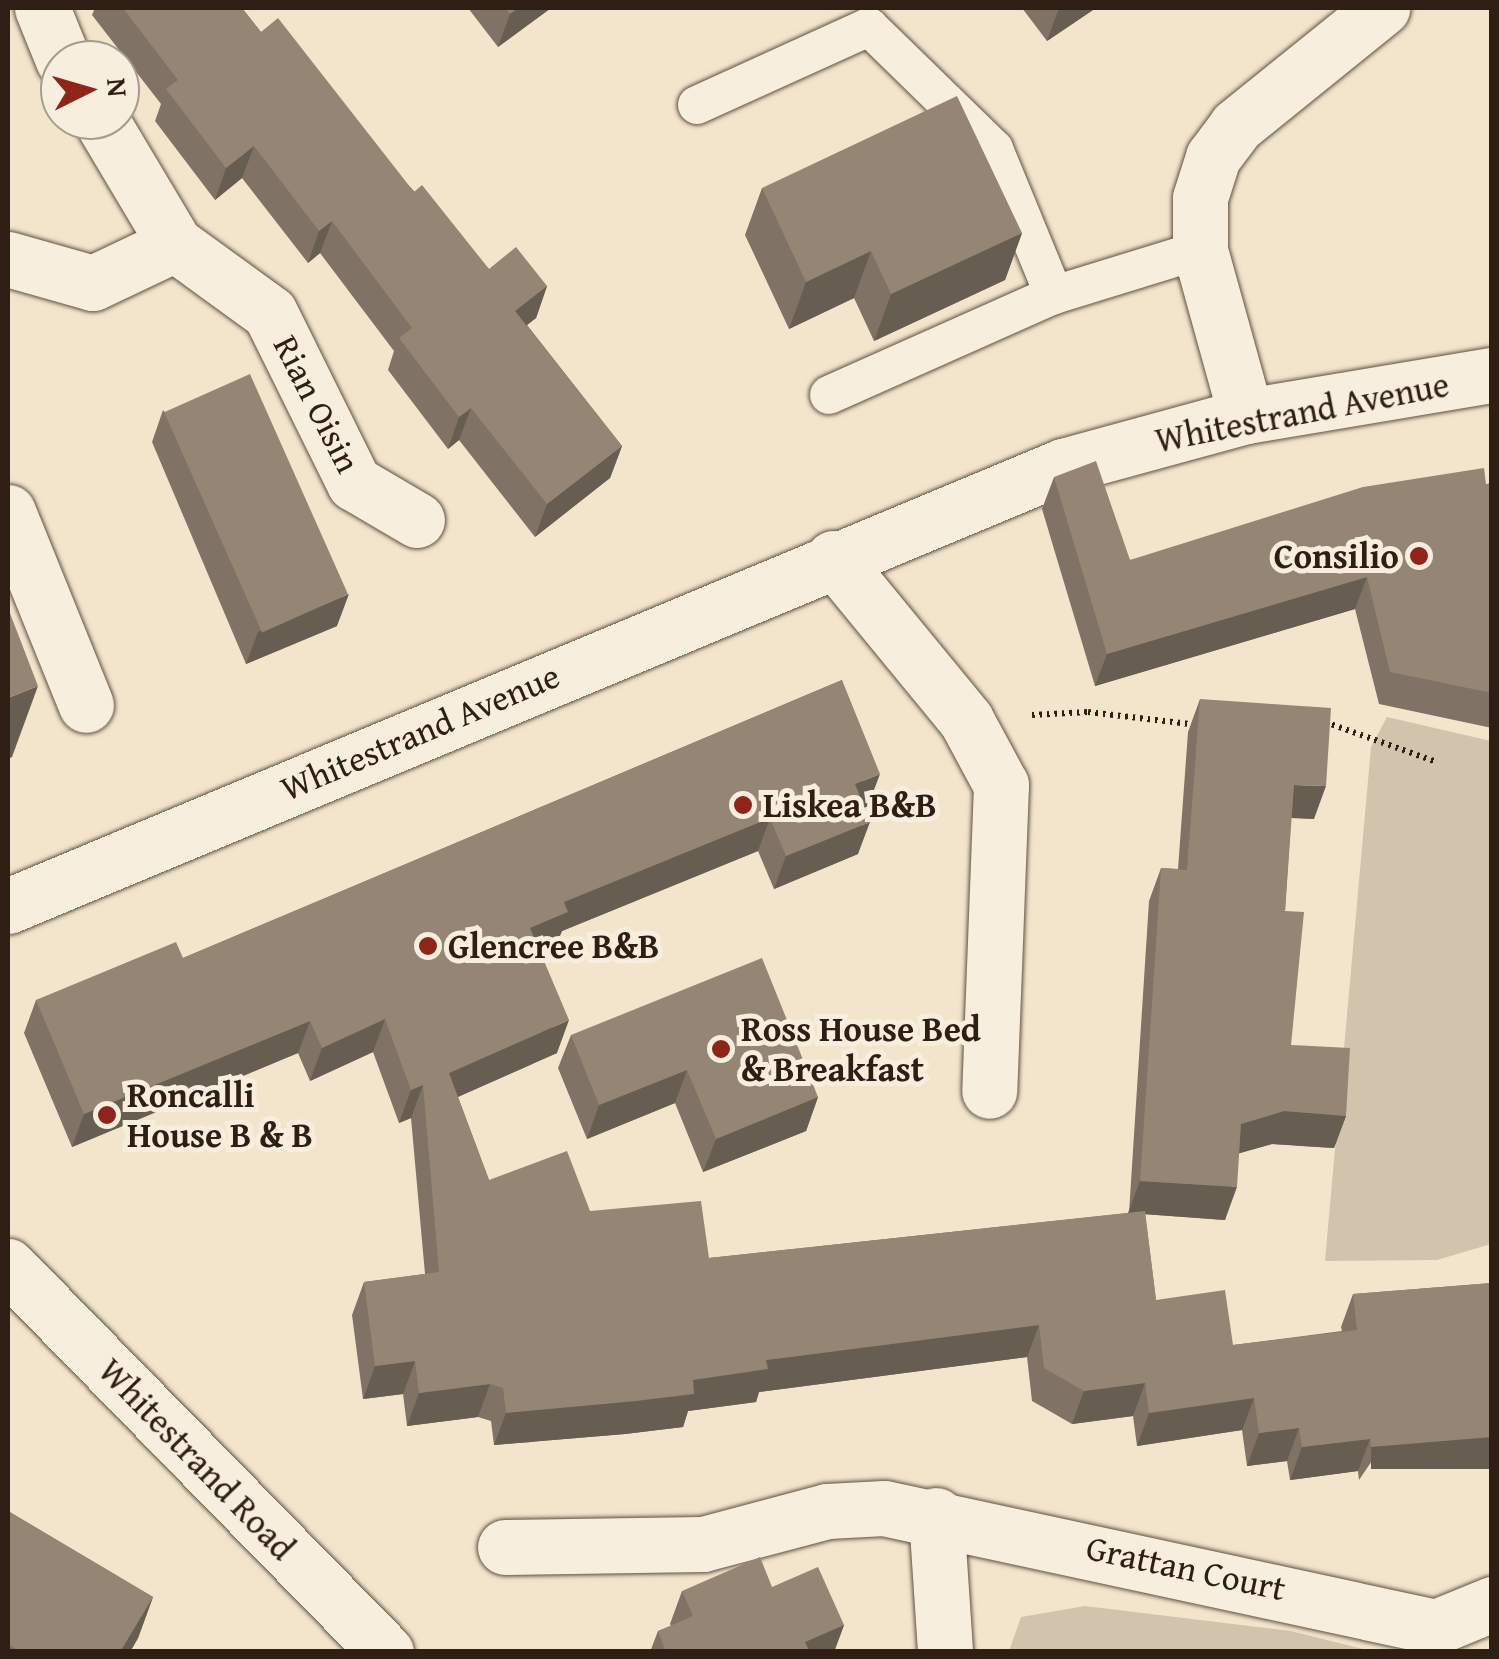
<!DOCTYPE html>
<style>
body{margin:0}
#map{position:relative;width:1499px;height:1659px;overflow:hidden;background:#f3e5cc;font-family:"Gentium Book Plus",serif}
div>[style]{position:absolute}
.green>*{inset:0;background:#d2c3ad}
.path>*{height:6px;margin-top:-3px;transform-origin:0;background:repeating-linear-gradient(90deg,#2f1e14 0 2.5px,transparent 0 7.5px)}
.roads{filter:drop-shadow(0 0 2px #605042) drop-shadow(0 0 2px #605042)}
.service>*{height:38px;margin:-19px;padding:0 19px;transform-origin:19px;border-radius:19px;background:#f7eede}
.minor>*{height:55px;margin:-27.5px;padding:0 27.5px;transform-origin:27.5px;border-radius:27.5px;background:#f7eede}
.secondary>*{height:55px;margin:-27.5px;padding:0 27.5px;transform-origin:27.5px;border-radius:27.5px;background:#f7eede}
.wall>*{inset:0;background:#807264}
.shaded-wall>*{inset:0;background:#685d51;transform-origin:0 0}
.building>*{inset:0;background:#958574;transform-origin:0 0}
.dots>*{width:28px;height:28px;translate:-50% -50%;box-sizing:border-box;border:5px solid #f7eede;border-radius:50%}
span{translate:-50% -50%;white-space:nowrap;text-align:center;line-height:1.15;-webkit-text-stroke:10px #f7eede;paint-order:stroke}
.street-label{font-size:35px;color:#2f1e14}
.poi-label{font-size:35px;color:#2f1e14;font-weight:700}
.right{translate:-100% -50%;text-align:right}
.left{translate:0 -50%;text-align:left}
.frame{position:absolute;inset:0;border:10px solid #2f1e14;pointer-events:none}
.north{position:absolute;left:40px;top:40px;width:100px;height:100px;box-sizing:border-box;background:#f7eede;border:2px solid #a79b8d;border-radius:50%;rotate:85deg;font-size:28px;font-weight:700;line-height:40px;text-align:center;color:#2f1e14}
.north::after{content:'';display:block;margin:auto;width:35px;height:45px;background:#8f2418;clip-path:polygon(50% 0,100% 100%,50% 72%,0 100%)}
</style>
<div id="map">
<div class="green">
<div style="clip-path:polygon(1387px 717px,1491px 741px,1491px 1244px,1437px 1260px,1325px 1261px,1371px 747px)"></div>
<div style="clip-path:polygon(1085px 1606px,1291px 1631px,1371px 1651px,1009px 1651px,1021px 1617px)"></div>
</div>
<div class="path">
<div style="left:1032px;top:715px;width:56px;rotate:-3.1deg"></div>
<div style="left:1088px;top:712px;width:111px;rotate:6.7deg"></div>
<div style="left:1325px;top:722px;width:116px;rotate:19.7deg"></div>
</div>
<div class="roads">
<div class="service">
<div style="left:697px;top:105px;width:189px;rotate:-24.4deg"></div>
<div style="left:869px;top:27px;width:175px;rotate:44.3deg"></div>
<div style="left:994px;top:149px;width:158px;rotate:67.7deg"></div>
<div style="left:829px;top:395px;width:246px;rotate:-24deg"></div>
<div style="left:1054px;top:295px;width:153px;rotate:-17.1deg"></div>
</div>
<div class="minor">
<div style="left:42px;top:8px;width:56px;rotate:68deg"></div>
<div style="left:101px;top:120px;width:144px;rotate:59.2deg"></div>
<div style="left:175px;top:244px;width:117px;rotate:36deg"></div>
<div style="left:270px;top:313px;width:190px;rotate:63.7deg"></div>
<div style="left:354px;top:483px;width:73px;rotate:30.4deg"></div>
<div style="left:8px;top:259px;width:88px;rotate:15.8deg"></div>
<div style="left:93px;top:283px;width:91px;rotate:-25.4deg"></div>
<div style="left:1246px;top:416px;width:172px;rotate:-105.5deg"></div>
<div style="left:1200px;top:250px;width:52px;rotate:-90deg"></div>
<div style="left:1200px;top:198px;width:43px;rotate:-72.4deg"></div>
<div style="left:1213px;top:157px;width:39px;rotate:-53deg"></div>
<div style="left:1236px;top:126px;width:188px;rotate:-38.9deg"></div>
<div style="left:8px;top:512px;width:208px;rotate:68deg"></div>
<div style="left:833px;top:558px;width:210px;rotate:50.6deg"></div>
<div style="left:966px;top:720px;width:74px;rotate:61.7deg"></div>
<div style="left:1001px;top:785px;width:306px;rotate:92.2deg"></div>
<div style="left:8px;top:906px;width:1143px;rotate:-22.64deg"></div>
<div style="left:1063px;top:466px;width:190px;rotate:-15.3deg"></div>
<div style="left:1246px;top:416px;width:249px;rotate:-9.5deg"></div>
<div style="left:936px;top:1515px;width:137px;rotate:86.2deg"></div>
<div style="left:505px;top:1547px;width:198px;rotate:-0.9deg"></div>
<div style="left:703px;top:1544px;width:128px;rotate:-14.9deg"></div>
<div style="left:827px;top:1511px;width:57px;rotate:-3deg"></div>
<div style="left:884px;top:1508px;width:565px;rotate:12.17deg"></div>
<div style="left:1436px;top:1627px;width:61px;rotate:-22.3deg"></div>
</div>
<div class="secondary">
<div style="left:8px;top:1266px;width:540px;rotate:45.6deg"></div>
</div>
</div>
<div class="wall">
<div style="clip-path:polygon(95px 8px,242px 8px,261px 32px,489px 269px,547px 286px,536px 318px,527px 325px,622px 446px,610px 478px,535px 537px,459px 440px,448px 449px,388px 370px,394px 351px,320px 253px,308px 263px,242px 178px,215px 200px,155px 121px,161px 104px,92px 15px)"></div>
<div style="clip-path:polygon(468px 8px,551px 8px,498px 47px)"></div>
<div style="clip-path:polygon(1022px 8px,1096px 8px,1047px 41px)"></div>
<div style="clip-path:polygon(762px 188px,1022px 233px,1005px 280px,874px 341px,854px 298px,789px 329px,745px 235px)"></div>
<div style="clip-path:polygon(163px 410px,337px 626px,246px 664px,152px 442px)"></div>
<div style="clip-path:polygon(1054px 477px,1130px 560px,1492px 483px,1492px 728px,1379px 704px,1355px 609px,1095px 686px,1042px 509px)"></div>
<div style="clip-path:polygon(842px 680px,868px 806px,864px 808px,858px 854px,774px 889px,758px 851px,562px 931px,556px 945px,540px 952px,557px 1053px,458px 1097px,489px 1180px,590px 1211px,709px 1258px,1129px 1213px,1149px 901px,1161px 868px,1178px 869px,1188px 732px,1200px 699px,1314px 819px,1291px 818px,1285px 911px,1291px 1045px,1346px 1116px,1334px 1148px,1272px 1144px,1239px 1153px,1225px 1220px,1145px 1214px,1156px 1300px,1233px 1345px,1342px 1331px,1341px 1327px,1353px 1294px,1492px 1283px,1359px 1480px,1358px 1471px,1290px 1480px,1287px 1461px,1247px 1466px,1242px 1430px,1137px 1446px,1133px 1416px,1072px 1424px,1032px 1401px,1027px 1357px,759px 1392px,756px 1402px,688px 1411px,683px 1427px,625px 1434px,494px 1445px,491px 1421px,478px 1417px,407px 1426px,403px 1394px,363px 1399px,352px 1315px,364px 1282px,425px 1274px,411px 1118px,399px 1123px,373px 1052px,310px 1081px,298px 1053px,72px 1147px,24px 1033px,36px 1000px,183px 958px)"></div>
<div style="clip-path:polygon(571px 1035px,818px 1097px,806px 1131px,703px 1172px,675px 1103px,587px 1139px,558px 1068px)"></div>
<div style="clip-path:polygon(8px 1511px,153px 1597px,138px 1638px,130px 1652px,8px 1652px)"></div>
<div style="clip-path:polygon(772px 1587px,844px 1625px,834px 1652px,650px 1652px,658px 1631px,671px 1626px,670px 1624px,682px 1591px)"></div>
</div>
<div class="shaded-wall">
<div style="clip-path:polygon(518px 8px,551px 8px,498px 47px,510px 14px)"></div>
<div style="clip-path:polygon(1059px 8px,1096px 8px,1047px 41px)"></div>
<div style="clip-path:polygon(254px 146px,242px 178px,215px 200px,226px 168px)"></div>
<div style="clip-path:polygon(332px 221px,320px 253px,308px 263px,319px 231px)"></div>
<div style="clip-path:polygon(1022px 233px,1005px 280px,874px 341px,891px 294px)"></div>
<div style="clip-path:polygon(871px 251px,854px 298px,789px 329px,806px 282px)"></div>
<div style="clip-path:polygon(547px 286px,536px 318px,504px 343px,515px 311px)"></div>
<div style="clip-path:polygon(471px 408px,459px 440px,448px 449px,459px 417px)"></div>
<div style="clip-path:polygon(622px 446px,610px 478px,535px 537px,547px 504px)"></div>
<div style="clip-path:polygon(1367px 577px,1355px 609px,1095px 686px,1107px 654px)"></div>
<div style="clip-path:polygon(349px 594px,337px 626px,246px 664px,258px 632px)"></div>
<div style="clip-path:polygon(38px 686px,12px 757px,8px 759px,8px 698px)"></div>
<div style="clip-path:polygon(880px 774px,868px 806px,843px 817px,855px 784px)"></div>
<div style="clip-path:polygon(1294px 785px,1326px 786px,1314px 819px,1282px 817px)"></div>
<div style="clip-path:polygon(770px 818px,758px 851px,562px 931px,556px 945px,518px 961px,530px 928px,564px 902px)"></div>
<div style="clip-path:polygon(870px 822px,858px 854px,774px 889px,786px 856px)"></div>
<div style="clip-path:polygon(385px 1019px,373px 1052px,310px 1081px,322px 1048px)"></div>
<div style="clip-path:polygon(569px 1020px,557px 1053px,437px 1106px,449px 1073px)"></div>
<div style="clip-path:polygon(310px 1021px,298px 1053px,72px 1147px,84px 1114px)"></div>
<div style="clip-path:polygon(687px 1070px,675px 1103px,587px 1139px,599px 1105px)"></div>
<div style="clip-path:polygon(423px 1085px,411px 1118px,399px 1123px,411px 1090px)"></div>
<div style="clip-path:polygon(818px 1097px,806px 1131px,703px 1172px,716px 1139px)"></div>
<div style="clip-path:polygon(1284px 1111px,1346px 1116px,1334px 1148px,1272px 1144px,1230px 1156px,1241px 1124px)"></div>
<div style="clip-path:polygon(1140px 1181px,1237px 1187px,1225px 1220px,1128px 1213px)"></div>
<div style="clip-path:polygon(1039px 1325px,1027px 1357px,759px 1392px,756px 1402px,688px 1411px,683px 1427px,625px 1434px,494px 1445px,506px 1413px,693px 1380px,766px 1360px)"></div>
<div style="clip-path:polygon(415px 1361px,403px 1394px,363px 1399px,375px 1366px)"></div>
<div style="clip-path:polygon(1145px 1383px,1133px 1416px,1072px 1424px,1084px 1391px)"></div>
<div style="clip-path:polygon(490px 1384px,478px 1417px,407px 1426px,419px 1393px)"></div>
<div style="clip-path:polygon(1254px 1398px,1242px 1430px,1137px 1446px,1149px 1413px)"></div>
<div style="clip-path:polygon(1299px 1428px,1287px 1461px,1247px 1466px,1259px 1433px)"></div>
<div style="left:1492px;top:1437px;width:32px;height:121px;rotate:90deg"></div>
<div style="clip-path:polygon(1370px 1439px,1358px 1471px,1290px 1480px,1302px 1447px)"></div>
<div style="clip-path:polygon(153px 1597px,138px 1638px,130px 1652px,120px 1652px)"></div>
<div style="clip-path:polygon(844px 1625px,834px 1652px,802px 1652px,805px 1642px)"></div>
</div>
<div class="building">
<div style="clip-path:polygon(123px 8px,242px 8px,261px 32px,278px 18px,414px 192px,422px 185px,489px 269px,516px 247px,547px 286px,515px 311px,622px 446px,547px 504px,471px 408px,459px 417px,399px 338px,412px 328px,332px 221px,319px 231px,254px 146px,226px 168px,166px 89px,178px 80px)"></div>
<div style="clip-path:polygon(505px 8px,518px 8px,510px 14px)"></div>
<div style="clip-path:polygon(957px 96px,1022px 233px,891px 294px,871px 251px,806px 282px,762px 188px)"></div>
<div style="left:250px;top:374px;width:241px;height:94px;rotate:66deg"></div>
<div style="clip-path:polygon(1096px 461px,1130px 560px,1363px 487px,1484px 468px,1486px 484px,1492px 483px,1492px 693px,1390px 672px,1367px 577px,1107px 654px,1054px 477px)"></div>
<div style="clip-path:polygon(8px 608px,38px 686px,8px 698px)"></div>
<div style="clip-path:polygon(842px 680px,880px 774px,855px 784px,870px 822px,786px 856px,770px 818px,564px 902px,568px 912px,530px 928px,569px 1020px,449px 1073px,489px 1180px,567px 1151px,590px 1211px,701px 1201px,709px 1258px,1145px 1211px,1156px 1300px,1225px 1290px,1233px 1345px,1357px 1330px,1353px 1294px,1492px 1283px,1492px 1437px,1371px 1447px,1370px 1439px,1302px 1447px,1299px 1428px,1259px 1433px,1254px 1398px,1149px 1413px,1145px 1383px,1084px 1391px,1044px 1368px,1039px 1325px,766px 1360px,768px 1369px,693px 1380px,694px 1394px,636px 1401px,506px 1413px,503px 1388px,490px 1384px,419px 1393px,415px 1361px,375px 1366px,364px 1282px,439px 1272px,423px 1085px,411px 1090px,385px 1019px,322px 1048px,310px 1021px,84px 1114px,36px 1000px,176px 942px,183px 958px)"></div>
<div style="clip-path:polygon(1200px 699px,1331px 708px,1326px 786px,1294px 785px,1285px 911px,1304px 912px,1291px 1045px,1350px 1048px,1346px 1116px,1284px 1111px,1241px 1124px,1237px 1187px,1140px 1181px,1161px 868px,1187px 870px)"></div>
<div style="clip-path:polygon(762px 958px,818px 1097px,716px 1139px,687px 1070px,599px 1105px,571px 1035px)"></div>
<div style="clip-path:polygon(8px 1511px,153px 1597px,120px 1652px,21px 1652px,8px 1644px)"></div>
<div style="clip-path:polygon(760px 1557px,772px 1587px,818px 1567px,844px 1625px,805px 1642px,810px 1652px,666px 1652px,658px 1631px,693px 1616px,682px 1591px)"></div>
</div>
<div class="dots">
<div style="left:1419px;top:556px;background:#8f2418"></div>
<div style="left:743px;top:805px;background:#8f2418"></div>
<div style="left:428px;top:946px;background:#8f2418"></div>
<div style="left:721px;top:1049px;background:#8f2418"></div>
<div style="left:107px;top:1115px;background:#8f2418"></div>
</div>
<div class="street-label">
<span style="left:317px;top:404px;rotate:63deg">Rian Oisin</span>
<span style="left:1302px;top:412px;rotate:-11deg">Whitestrand Avenue</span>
<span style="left:420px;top:732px;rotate:-23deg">Whitestrand Avenue</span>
<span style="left:197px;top:1459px;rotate:46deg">Whitestrand Road</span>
<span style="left:1186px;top:1568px;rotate:12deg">Grattan Court</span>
</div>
<div class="poi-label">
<span class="right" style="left:1399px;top:556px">Consilio</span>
<span class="left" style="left:763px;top:805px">Liskea B&amp;B</span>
<span class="left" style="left:448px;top:946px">Glencree B&amp;B</span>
<span class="left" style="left:741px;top:1049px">Ross House Bed<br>&amp; Breakfast</span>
<span class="left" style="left:127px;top:1115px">Roncalli<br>House B &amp; B</span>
</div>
<div class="frame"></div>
<div class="north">N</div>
</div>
